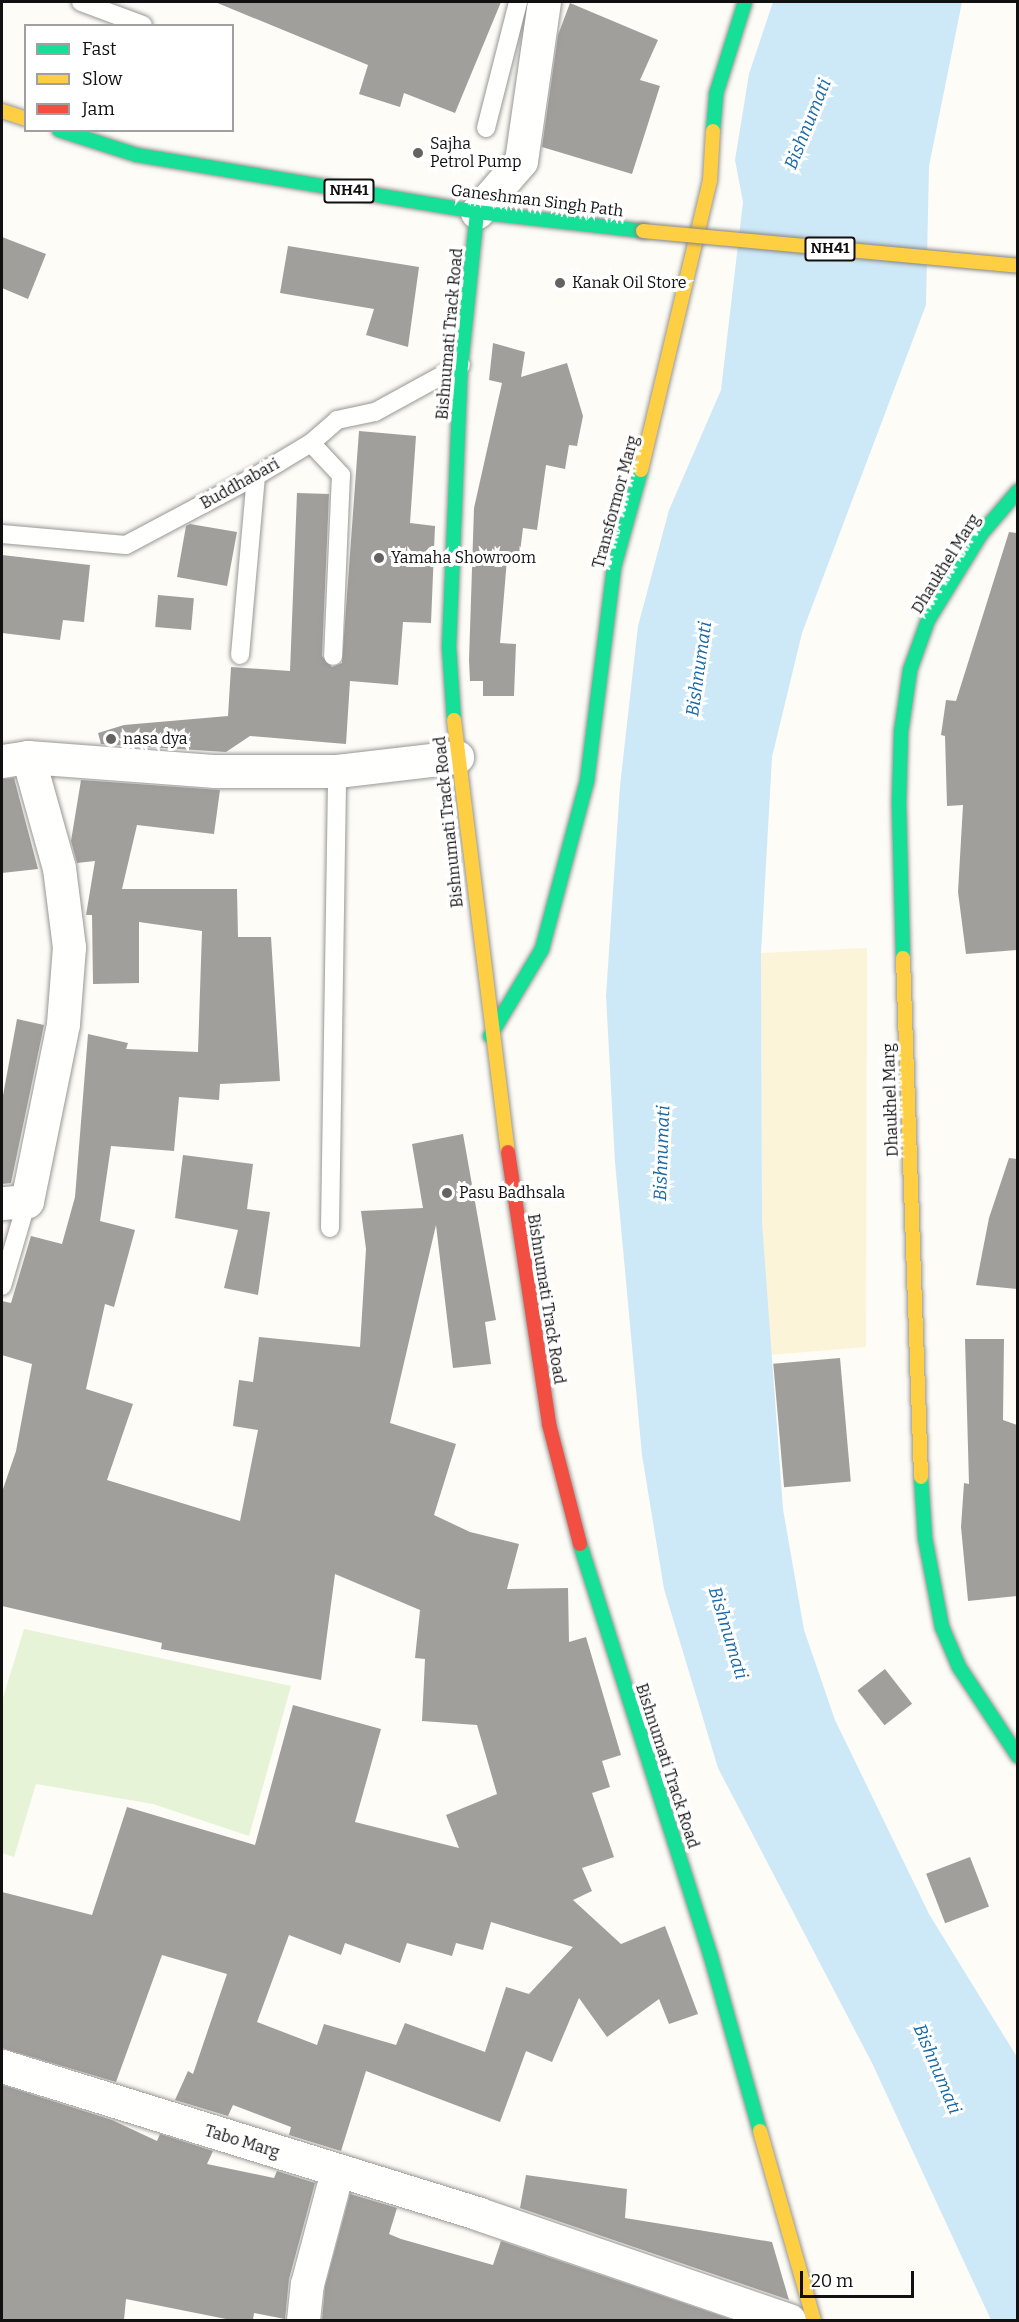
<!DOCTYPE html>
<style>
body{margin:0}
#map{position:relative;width:1019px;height:2322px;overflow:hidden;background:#fdfcf7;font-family:Bitter,serif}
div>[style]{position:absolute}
.green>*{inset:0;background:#e7f3d7}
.sand>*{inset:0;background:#fcf4d9}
.water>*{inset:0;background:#cde8f7}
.building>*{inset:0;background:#a19f9c;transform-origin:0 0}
.roads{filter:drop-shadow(0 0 2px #979795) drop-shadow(0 0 2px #979795)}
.lane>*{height:18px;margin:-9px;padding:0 9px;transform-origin:9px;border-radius:9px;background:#fffffe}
.street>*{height:33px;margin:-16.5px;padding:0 16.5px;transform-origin:16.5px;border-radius:16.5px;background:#fffffe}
.fast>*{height:14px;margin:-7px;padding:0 7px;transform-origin:7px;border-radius:7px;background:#16e098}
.slow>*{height:14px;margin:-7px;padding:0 7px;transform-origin:7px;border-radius:7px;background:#ffcf43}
.jam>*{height:14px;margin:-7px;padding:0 7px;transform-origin:7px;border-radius:7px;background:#f24e42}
.bridges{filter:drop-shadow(0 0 2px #858482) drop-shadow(0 0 2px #858482)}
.slow-bridge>*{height:14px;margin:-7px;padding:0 7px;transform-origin:7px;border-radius:7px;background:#ffcf43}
.dots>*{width:16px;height:16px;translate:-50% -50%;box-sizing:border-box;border:3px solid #fff;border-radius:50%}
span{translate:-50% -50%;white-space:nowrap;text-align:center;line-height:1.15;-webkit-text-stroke:6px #fff;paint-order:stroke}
.shield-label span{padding:2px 4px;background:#fff;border:2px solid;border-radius:4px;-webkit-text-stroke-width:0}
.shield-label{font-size:15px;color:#111;font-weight:700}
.poi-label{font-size:16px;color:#111}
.left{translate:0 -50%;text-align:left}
.street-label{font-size:16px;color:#111}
.water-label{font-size:18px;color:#1768a6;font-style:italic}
.frame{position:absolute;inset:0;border:3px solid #111;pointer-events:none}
.legend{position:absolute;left:24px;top:24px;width:210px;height:108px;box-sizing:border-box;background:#fff;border:2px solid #a0a0a0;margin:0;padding:8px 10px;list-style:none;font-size:18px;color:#111}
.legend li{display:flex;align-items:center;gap:12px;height:30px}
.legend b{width:30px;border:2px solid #a0a0a0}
.scale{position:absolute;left:800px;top:2271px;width:114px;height:27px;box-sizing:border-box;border:3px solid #111;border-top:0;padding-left:8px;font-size:18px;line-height:21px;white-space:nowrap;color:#111;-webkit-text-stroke:4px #fff;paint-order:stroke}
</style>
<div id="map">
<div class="green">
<div style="clip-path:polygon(24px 1629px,291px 1686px,249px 1836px,153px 1804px,36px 1784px,14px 1857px,2px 1853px,2px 1701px)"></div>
</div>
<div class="sand">
<div style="clip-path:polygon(867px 948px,866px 1347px,770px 1355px,762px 1222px,761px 953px)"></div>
</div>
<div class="water">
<div style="clip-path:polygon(773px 2px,962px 2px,929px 166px,926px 305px,802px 633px,772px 757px,761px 953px,762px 1222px,783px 1509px,804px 1630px,835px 1720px,929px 1914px,1017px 2057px,1017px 2320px,991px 2320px,872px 2063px,718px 1768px,664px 1589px,642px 1455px,615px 1162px,606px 996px,620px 786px,638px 626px,669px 510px,721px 390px,743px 202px,735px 160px,749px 74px)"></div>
</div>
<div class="building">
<div style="clip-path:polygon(215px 2px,501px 2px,455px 113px,404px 93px,400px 107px,359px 94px,368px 65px)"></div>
<div style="clip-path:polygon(570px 3px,658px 40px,640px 80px,660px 86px,632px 174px,542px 147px,558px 35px)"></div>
<div style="clip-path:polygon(2px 237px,46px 254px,28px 299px,2px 288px)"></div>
<div style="clip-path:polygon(288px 246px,419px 267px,408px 347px,366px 335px,374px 309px,280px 293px)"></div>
<div style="clip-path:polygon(493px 343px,525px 352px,521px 377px,567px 363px,583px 416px,577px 446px,569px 445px,565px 469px,546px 465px,537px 530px,523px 528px,519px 560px,507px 559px,500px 643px,516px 644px,514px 696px,483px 696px,483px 681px,470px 681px,469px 660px,474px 508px,502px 383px,489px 380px)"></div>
<div style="clip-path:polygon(359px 431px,416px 436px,410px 523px,435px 526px,431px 623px,403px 622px,398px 685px,350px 681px,346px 744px,250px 736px,226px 752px,101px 744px,98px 733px,124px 725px,228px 716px,231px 667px,290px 671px,297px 493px,329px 494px,322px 656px,332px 667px,342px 663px)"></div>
<div style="clip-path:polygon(190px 524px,237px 532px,227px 586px,177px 577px,186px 526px)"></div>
<div style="clip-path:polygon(1009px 532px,1017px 533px,1017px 950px,966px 954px,958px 892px,963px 805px,947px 806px,945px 736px,941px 735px,946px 700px,956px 701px)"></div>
<div style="clip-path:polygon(2px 555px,90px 565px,84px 622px,63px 620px,60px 640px,2px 633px)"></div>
<div style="left:158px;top:595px;width:36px;height:32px;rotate:5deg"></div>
<div style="clip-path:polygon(14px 778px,38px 869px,2px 873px,2px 779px)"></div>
<div style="clip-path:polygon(evenodd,81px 780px,220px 790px,214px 834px,137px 825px,122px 889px,237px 889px,238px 937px,271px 937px,280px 1081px,220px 1084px,219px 1100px,179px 1097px,174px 1151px,111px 1146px,100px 1221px,135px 1230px,114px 1307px,105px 1304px,86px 1389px,133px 1404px,107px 1480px,240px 1521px,258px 1430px,233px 1426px,239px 1380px,253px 1382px,259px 1337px,360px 1347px,366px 1249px,361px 1211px,423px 1208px,412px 1144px,463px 1134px,496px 1320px,485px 1322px,491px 1364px,453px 1368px,436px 1225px,390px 1423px,456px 1444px,434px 1515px,470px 1532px,519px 1544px,507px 1589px,568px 1588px,569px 1642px,586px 1637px,621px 1755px,602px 1761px,610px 1787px,592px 1793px,614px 1857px,582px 1868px,592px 1891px,573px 1900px,621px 1944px,665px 1926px,698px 2014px,669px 2024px,659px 1999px,607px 2037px,579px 1998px,552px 2062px,526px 2051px,500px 2122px,366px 2071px,341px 2151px,289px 2135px,291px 2127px,233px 2105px,228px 2116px,175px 2100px,188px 2071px,193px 2074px,227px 1974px,162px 1955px,116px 2082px,2px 2048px,2px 1892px,92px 1915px,127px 1807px,255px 1845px,293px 1705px,381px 1729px,355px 1822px,459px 1848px,446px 1815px,497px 1794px,477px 1725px,422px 1721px,425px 1659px,415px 1658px,420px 1610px,335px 1574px,321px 1680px,161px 1649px,162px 1643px,2px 1606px,2px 1492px,16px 1451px,32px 1364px,2px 1355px,2px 1301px,11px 1303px,31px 1236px,62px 1244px,75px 1197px,88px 1034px,128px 1043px,126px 1049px,198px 1052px,202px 931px,139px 922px,139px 983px,93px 984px,92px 915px,86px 915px,95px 861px,77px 863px,71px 841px,81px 780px,491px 1922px,573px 1947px,529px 1994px,506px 1987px,485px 2052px,405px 2023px,396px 2045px,324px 2024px,317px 2045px,257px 2022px,289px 1935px,341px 1955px,345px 1943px,400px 1963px,407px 1943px,452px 1956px,456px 1943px,483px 1950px,491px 1922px)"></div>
<div style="clip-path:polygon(17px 1019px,44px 1025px,11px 1183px,2px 1184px,2px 1101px)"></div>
<div style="clip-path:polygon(183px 1155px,253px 1164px,247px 1209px,270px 1212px,258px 1295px,224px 1288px,238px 1230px,175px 1218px)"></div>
<div style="clip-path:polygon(1009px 1158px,1017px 1159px,1017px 1289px,976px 1285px,989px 1218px)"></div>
<div style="clip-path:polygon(965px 1339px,1004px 1339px,1003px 1420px,1017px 1425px,1017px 1596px,968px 1601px,961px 1527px,964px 1483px,969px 1484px)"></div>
<div style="left:840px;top:1358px;width:124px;height:67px;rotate:85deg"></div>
<div style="left:885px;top:1669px;width:44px;height:35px;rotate:52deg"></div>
<div style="left:970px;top:1857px;width:53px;height:47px;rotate:69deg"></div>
<div style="clip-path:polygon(2px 2085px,112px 2120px,157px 2141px,160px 2134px,213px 2151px,207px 2164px,274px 2178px,277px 2171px,315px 2183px,289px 2279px,285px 2319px,254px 2313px,253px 2320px,231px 2320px,126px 2299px,124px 2320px,2px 2320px)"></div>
<div style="clip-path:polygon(526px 2175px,627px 2189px,625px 2218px,772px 2242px,789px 2300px,520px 2208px)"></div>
<div style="clip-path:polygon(350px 2194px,397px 2208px,389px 2234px,401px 2239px,493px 2265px,501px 2241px,733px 2320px,322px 2320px,325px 2287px)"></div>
</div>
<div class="roads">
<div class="lane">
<div style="left:81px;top:2px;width:66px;rotate:20.4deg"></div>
<div style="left:486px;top:128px;width:130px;rotate:-75.7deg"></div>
<div style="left:311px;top:443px;width:44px;rotate:46.8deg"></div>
<div style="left:341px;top:475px;width:181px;rotate:92.5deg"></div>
<div style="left:2px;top:534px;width:124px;rotate:5.1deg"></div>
<div style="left:126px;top:545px;width:147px;rotate:-28deg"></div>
<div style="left:256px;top:476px;width:64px;rotate:-31deg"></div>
<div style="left:311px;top:443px;width:35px;rotate:-41deg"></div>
<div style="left:337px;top:420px;width:39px;rotate:-12deg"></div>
<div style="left:375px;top:412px;width:98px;rotate:-28.7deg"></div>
<div style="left:240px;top:655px;width:180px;rotate:-84.9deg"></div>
<div style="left:330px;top:1228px;width:457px;rotate:-89.1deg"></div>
<div style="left:2px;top:1286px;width:89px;rotate:-73.6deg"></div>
</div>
<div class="street">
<div style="left:477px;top:212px;width:67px;rotate:-49.2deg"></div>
<div style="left:521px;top:161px;width:161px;rotate:-81.8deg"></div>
<div style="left:28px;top:757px;width:188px;rotate:4.3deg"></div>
<div style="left:215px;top:771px;width:122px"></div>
<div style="left:337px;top:771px;width:121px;rotate:-6.7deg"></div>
<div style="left:2px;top:761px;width:26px;rotate:-9deg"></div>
<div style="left:28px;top:757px;width:115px;rotate:74.4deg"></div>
<div style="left:59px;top:868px;width:80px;rotate:82.8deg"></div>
<div style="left:69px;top:947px;width:77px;rotate:94.5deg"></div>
<div style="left:63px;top:1024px;width:181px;rotate:101.5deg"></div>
<div style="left:27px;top:1201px;width:25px;rotate:175deg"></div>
<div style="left:2px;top:2066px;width:499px;rotate:17.2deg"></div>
<div style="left:479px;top:2214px;width:328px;rotate:18.9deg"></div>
<div style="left:303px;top:2320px;width:36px;rotate:-84deg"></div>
<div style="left:307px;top:2284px;width:117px;rotate:-75.1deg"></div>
</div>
<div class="fast">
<div style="left:59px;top:130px;width:82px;rotate:17.8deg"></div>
<div style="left:137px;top:155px;width:345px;rotate:9.5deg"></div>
<div style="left:477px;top:212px;width:167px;rotate:6.5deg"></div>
<div style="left:713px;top:131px;width:37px;rotate:-85deg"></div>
<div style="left:716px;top:94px;width:96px;rotate:-72.5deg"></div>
<div style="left:454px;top:720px;width:73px;rotate:-93.9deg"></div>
<div style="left:449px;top:647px;width:282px;rotate:-87.6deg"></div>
<div style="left:461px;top:365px;width:154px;rotate:-84deg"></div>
<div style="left:903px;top:958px;width:157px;rotate:-91.5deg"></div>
<div style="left:899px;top:801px;width:69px;rotate:-88.3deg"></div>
<div style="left:901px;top:732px;width:63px;rotate:-81.7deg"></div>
<div style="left:910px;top:670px;width:53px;rotate:-70.2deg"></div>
<div style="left:928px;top:620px;width:101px;rotate:-58.4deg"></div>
<div style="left:981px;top:534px;width:57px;rotate:-49.3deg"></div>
<div style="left:490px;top:1036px;width:101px;rotate:-59.1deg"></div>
<div style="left:542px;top:949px;width:174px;rotate:-75deg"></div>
<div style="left:587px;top:781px;width:216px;rotate:-82.8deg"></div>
<div style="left:614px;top:567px;width:101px;rotate:-74.4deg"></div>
<div style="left:921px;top:1477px;width:61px;rotate:86.2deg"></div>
<div style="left:925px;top:1538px;width:91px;rotate:79.2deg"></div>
<div style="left:942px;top:1627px;width:43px;rotate:67deg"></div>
<div style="left:959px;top:1667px;width:107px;rotate:56.5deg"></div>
<div style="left:580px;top:1544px;width:433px;rotate:72.4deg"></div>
<div style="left:711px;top:1957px;width:181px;rotate:74.3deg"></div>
</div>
<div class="slow">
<div style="left:2px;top:111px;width:25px;rotate:18deg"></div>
<div style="left:641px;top:470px;width:298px;rotate:-76.6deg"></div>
<div style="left:710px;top:180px;width:49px;rotate:-86.5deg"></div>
<div style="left:454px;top:720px;width:435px;rotate:82.9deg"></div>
<div style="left:903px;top:958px;width:519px;rotate:88.01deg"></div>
<div style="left:760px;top:2131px;width:197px;rotate:74.1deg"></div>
</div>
<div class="jam">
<div style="left:508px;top:1152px;width:275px;rotate:81.4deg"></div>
<div style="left:549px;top:1424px;width:124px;rotate:75.5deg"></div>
</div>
</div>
<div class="bridges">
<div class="slow-bridge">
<div style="left:643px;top:231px;width:377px;rotate:5.3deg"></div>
</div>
</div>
<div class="dots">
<div style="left:418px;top:153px;background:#646362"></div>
<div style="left:560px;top:283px;background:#646362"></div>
<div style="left:379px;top:558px;background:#646362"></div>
<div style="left:111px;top:739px;background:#646362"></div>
<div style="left:447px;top:1193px;background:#646362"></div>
</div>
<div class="shield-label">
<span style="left:349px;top:191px">NH41</span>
<span style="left:830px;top:249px">NH41</span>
</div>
<div class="poi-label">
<span class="left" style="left:430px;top:153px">Sajha<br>Petrol Pump</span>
<span class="left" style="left:572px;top:283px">Kanak Oil Store</span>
<span class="left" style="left:391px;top:558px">Yamaha Showroom</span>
<span class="left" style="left:123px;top:739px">nasa dya</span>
<span class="left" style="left:459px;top:1193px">Pasu Badhsala</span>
</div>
<div class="street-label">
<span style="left:537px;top:201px;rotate:7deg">Ganeshman Singh Path</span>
<span style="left:450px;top:334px;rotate:-85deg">Bishnumati Track Road</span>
<span style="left:240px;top:484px;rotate:-29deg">Buddhabari</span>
<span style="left:616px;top:502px;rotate:-75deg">Transformor Marg</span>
<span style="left:946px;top:564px;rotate:-58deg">Dhaukhel Marg</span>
<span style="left:449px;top:822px;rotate:-96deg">Bishnumati Track Road</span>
<span style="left:891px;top:1100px;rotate:-92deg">Dhaukhel Marg</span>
<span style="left:546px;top:1299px;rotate:81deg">Bishnumati Track Road</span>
<span style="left:667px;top:1766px;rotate:72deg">Bishnumati Track Road</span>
<span style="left:242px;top:2142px;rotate:17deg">Tabo Marg</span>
</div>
<div class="water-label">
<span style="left:808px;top:124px;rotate:-68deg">Bishnumati</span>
<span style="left:699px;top:669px;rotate:-82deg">Bishnumati</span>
<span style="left:662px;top:1153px;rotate:-88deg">Bishnumati</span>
<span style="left:728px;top:1633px;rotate:73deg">Bishnumati</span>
<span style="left:937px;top:2069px;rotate:67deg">Bishnumati</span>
</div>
<div class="frame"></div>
<ul class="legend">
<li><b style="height:8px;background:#16e098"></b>Fast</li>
<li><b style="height:8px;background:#ffcf43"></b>Slow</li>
<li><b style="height:8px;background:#f24e42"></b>Jam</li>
</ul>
<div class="scale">20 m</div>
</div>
